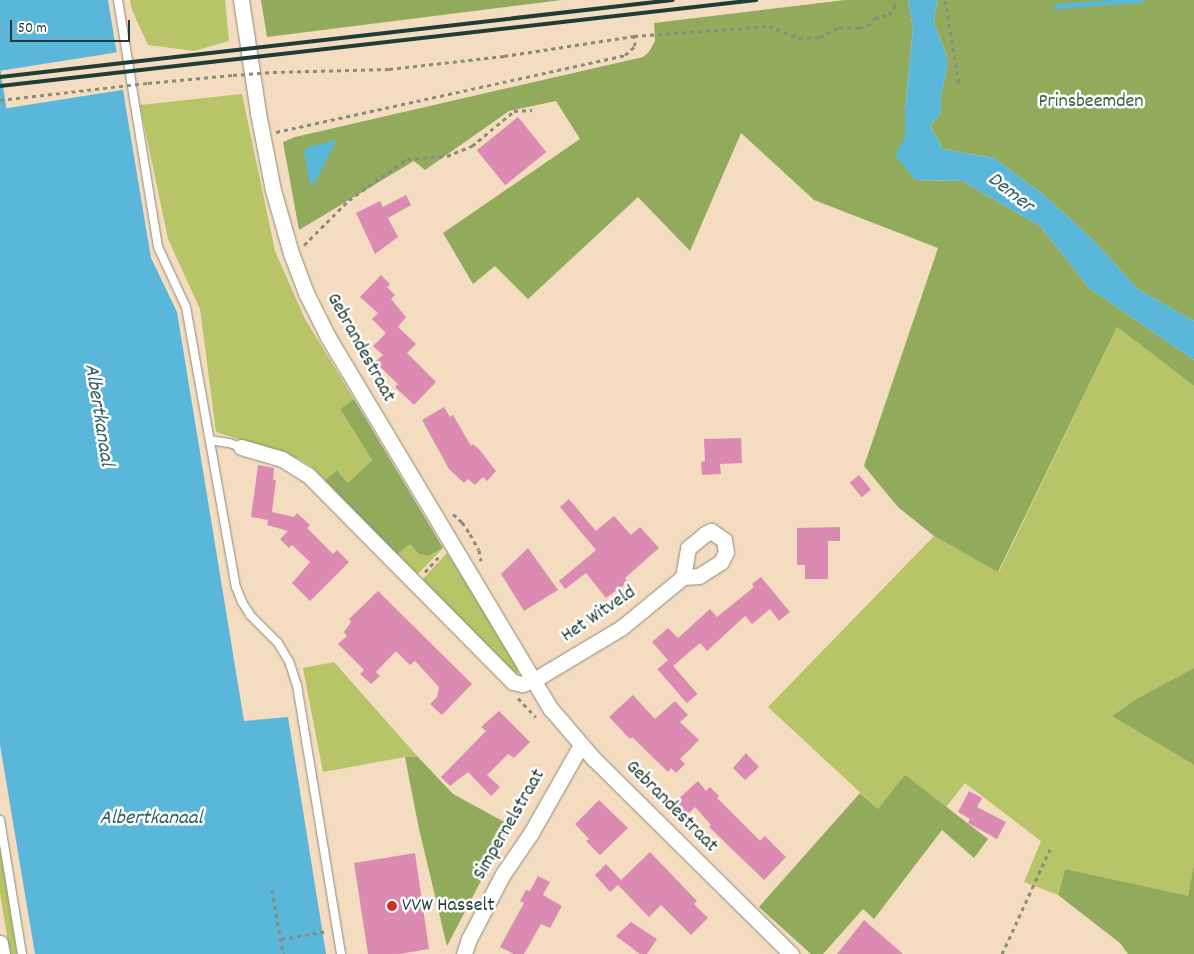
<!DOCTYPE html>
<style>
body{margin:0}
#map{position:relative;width:1194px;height:954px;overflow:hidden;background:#f4dcc0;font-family:Dekko,sans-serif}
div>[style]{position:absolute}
.green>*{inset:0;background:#b7c467}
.forest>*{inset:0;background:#91aa5c}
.water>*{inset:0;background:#5bb7d9}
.pier>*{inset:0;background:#f4dcc0;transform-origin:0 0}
.stream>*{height:5px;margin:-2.5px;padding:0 2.5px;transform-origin:2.5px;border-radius:2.5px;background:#5bb7d9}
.building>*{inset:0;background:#db8bb2;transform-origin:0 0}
.path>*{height:3px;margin-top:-1.5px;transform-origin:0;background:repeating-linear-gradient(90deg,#8a8c7a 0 4px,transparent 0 8px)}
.roads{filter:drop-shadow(0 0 1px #8a8c7a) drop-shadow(0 0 1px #8a8c7a)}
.service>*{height:8px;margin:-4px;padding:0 4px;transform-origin:4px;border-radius:4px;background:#fff}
.minor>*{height:15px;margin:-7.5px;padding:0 7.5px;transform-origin:7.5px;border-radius:7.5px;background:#fff}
.rail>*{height:4px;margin:-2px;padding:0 2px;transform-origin:2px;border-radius:2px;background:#1f3d34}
.path-bridge>*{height:3px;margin-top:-1.5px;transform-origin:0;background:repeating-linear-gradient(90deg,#8a8c7a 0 4px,transparent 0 8px)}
.dots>*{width:14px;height:14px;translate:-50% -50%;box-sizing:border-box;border:2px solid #fff;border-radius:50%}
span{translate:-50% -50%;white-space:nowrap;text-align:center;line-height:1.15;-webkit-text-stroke:5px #fff;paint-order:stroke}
.park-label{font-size:20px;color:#455f41}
.street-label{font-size:20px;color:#1f3d34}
.poi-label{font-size:20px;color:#1f3d34}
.left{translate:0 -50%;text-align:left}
.water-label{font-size:21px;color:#316266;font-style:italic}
.scale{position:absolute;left:10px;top:20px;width:120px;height:22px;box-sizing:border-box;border:2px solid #1f3d34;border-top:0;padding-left:6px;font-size:15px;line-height:18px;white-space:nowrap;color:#1f3d34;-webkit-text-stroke:4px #fff;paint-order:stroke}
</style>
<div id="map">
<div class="green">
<div style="clip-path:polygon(130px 0,225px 0,229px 41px,194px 51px,148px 45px,132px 10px)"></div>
<div style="clip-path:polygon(242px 94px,275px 251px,305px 319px,354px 399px,340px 409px,372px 460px,348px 483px,337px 470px,325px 480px,311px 466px,299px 459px,216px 432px,200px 309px,168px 239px,140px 105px)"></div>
<div style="clip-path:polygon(1117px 327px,1194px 386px,1194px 668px,1138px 698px,1112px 716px,1194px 765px,1194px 864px,1188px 897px,1065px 869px,1058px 895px,1024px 882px,1041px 841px,965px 783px,946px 807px,905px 776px,878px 809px,768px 707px,934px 536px,999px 572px)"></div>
<div style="clip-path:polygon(410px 543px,419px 554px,428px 556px,443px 548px,416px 576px,396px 555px)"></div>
<div style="clip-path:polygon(447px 553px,519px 667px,517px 675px,513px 676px,421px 581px)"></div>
<div style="clip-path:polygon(334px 662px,418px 757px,405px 757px,323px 772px,303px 668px)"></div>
<div style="clip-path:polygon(0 845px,17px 954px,10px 954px,0 893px)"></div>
</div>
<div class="forest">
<div style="clip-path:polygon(261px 0,562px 0,267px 37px)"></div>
<div style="clip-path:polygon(845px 0,908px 0,913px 28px,905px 109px,905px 137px,915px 180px,962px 181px,1040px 226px,1089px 288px,1194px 360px,1194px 386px,1117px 327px,998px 572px,934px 536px,898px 507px,864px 466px,938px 248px,814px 200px,741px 133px,690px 251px,638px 197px,528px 299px,495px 266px,473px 284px,443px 233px,580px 139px,556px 101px,509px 111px,425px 170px,414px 161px,299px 230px,283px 142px,295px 137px,643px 57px,649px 52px,655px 41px,654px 23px)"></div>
<div style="clip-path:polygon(937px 0,1194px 0,1194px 321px,1138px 289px,1094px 241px,1043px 194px,994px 158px,943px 149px,930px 126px,941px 113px,941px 94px,947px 69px,947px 57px,934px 22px)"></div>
<div style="clip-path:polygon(354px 399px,443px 548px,428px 556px,419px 554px,410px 544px,396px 555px,325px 480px,337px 470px,348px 483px,372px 460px,340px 409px)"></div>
<div style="clip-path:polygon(1194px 668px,1194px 765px,1112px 716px,1138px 698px)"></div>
<div style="clip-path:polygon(405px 757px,418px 757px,453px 794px,510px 825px,447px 946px,419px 829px)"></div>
<div style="clip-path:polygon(905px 775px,988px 839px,974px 858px,942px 830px,874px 919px,863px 909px,823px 954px,811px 954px,759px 907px,860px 793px,878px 809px)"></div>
<div style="clip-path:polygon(1194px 864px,1194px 954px,1128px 954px,1120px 943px,1058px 895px,1065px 869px,1188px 896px)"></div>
</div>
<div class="water">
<div style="clip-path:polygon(0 0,108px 0,151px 258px,177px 312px,244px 721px,288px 717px,326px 954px,35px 954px,0 745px)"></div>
<div style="clip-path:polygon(908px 0,937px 0,934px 22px,947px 57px,947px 69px,941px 94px,941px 113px,930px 126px,943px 149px,994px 158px,1043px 194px,1094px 241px,1138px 289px,1194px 321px,1194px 360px,1089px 288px,1040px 226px,962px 181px,915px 180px,895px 155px,905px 137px,905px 109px,913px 28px)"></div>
<div style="clip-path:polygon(337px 140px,318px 177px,312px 186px,308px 176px,304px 151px,308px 147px)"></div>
</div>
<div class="pier">
<div style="left:119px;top:52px;width:38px;height:120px;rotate:81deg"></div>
</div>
<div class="stream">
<div style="left:1056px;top:6px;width:85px;rotate:-4deg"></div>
</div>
<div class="building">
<div style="left:518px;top:117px;width:45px;height:53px;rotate:51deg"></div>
<div style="clip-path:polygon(406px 195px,411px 205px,388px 218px,398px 237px,375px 254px,356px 213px,380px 201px,383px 207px)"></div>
<div style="clip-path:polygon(381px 275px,390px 284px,387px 287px,395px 295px,391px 299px,406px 317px,398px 327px,416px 344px,407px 353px,436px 382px,414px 405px,395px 387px,398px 384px,375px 362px,383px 355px,373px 346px,386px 333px,372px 319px,378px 313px,360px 297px)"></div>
<div style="clip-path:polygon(444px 407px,450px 417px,453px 415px,471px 446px,473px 444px,479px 449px,496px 471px,487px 481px,483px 477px,475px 485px,468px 479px,464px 483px,449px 469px,422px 420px)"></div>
<div style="clip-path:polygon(741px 438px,742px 463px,720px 464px,721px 474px,702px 475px,701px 462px,705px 461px,704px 439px)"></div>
<div style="clip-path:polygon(258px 465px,274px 468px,273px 480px,276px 480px,272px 512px,294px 517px,297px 513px,310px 525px,307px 528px,333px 554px,337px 550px,349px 562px,310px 601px,292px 583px,310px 562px,292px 545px,289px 548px,280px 539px,288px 531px,267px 525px,268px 520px,251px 517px)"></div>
<div style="left:859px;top:475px;width:19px;height:12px;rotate:51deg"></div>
<div style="clip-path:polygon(569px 499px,596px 531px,614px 516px,631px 535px,640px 527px,659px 548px,625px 578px,628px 582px,606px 598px,586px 573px,565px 589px,559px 581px,596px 550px,560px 507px)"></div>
<div style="clip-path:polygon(840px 527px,840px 541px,828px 541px,828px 579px,805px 579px,805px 565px,797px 565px,797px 528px)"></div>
<div style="clip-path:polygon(528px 548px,558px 590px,524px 611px,501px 574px)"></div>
<div style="clip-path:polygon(761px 577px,790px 612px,779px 621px,770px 609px,752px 624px,745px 616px,707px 651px,700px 643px,673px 666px,652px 642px,668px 628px,678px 638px,710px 609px,717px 617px,754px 587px,752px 584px)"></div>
<div style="clip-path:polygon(378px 591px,472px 684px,442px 715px,430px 704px,437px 697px,439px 687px,415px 661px,410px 665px,396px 651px,376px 672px,380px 676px,371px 684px,360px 674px,364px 670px,338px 644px,347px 636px,344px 632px,351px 622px,349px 619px)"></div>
<div style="left:668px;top:660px;width:45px;height:14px;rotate:49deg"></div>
<div style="clip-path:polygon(633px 695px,655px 719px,675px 701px,688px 715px,680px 722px,699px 740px,680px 759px,685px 764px,676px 773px,671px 768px,668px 772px,632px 737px,630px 739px,609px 717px)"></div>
<div style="clip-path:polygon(499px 711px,530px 742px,514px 758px,508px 754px,487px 775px,500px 787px,491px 796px,468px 772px,450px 786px,441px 777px,486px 731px,481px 727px)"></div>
<div style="clip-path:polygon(746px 753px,759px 767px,745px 780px,733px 768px)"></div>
<div style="clip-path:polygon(698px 781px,706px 791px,710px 787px,719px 796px,717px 798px,760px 841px,765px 836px,786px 857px,764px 880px,709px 827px,711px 825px,695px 807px,687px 815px,675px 802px)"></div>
<div style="clip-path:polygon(969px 791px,982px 798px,977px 807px,1006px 822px,997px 839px,968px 823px,970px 819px,958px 812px)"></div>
<div style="clip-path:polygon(599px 800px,628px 828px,600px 855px,586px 841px,589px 839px,575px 824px)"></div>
<div style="clip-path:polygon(650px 852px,697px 901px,694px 904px,708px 918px,691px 935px,661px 905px,649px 917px,618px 885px,610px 892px,595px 875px,606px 864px,621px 880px)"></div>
<div style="clip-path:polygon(415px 853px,429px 949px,399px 954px,368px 954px,354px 863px)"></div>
<div style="clip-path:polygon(538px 876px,550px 882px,543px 895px,562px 906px,550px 928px,541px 924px,524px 954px,514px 954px,500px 947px,524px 903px,520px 901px,526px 890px,530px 891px)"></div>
<div style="clip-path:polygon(864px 920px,903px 954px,837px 954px)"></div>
<div style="clip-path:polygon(631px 922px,657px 939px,647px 954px,640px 954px,616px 936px)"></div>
</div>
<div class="path">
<div style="left:945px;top:0;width:86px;rotate:80.6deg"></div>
<div style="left:273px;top:72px;width:116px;rotate:-1.5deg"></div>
<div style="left:389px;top:69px;width:116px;rotate:-6.4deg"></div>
<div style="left:504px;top:56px;width:132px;rotate:-8.7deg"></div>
<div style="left:634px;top:36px;width:135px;rotate:-4.2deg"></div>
<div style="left:769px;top:26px;width:32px;rotate:22deg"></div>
<div style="left:799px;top:38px;width:21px;rotate:-3deg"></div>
<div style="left:820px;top:37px;width:21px;rotate:-28deg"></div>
<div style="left:839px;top:27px;width:20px;rotate:3deg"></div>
<div style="left:859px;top:28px;width:9px;rotate:-13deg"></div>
<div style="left:868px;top:26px;width:11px;rotate:-49deg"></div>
<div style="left:875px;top:18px;width:14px;rotate:-12deg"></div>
<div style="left:889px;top:15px;width:11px;rotate:-56deg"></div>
<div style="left:895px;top:6px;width:6px;rotate:-90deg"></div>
<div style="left:148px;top:83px;width:85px;rotate:-5.4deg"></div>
<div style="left:276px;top:132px;width:357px;rotate:-12.4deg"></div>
<div style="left:625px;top:55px;width:13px;rotate:-42deg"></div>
<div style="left:635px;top:46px;width:10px;rotate:-96deg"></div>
<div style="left:304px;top:245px;width:64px;rotate:-45deg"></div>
<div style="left:349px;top:200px;width:71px;rotate:-35.3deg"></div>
<div style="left:407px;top:159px;width:40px;rotate:-4.3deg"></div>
<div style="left:447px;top:156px;width:27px;rotate:-22deg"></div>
<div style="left:472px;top:146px;width:55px;rotate:-39.8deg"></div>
<div style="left:514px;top:111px;width:18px;rotate:-3deg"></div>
<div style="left:453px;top:514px;width:12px;rotate:42deg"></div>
<div style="left:462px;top:522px;width:14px;rotate:56deg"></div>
<div style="left:470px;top:534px;width:18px;rotate:61deg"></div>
<div style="left:479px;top:550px;width:11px;rotate:80deg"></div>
<div style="left:425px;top:572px;width:24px;rotate:-48deg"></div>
<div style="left:518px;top:698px;width:26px;rotate:47deg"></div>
<div style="left:272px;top:890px;width:65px;rotate:80.2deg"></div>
<div style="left:281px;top:939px;width:47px;rotate:-9.9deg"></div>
<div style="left:1002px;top:954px;width:115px;rotate:-65.4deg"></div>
</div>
<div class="roads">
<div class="service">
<div style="left:118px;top:0;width:250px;rotate:80.8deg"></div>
<div style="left:158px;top:247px;width:66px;rotate:65deg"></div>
<div style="left:186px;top:307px;width:284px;rotate:79.9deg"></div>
<div style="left:236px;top:587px;width:16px;rotate:68deg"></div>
<div style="left:242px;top:602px;width:15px;rotate:58deg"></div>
<div style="left:250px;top:615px;width:40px;rotate:45deg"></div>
<div style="left:278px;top:643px;width:21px;rotate:59deg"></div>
<div style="left:289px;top:661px;width:25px;rotate:72deg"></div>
<div style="left:297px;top:685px;width:273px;rotate:80.7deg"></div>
<div style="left:210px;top:440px;width:19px;rotate:9deg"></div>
<div style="left:229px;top:443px;width:13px;rotate:18deg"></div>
<div style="left:0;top:820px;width:136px;rotate:80.7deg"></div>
</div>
<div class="minor">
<div style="left:241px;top:0;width:114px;rotate:81.4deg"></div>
<div style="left:258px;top:113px;width:78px;rotate:79deg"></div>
<div style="left:273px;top:190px;width:66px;rotate:74.1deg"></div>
<div style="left:291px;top:253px;width:43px;rotate:69.4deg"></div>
<div style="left:306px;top:293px;width:49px;rotate:63.4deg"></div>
<div style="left:328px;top:337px;width:434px;rotate:59.1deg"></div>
<div style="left:551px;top:709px;width:65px;rotate:49.4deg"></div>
<div style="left:593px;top:758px;width:279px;rotate:44.7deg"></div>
<div style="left:241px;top:447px;width:43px;rotate:16.3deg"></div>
<div style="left:282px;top:459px;width:31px;rotate:32deg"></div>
<div style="left:308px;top:475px;width:291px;rotate:45.3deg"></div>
<div style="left:513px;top:682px;width:9px;rotate:13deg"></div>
<div style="left:522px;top:684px;width:13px;rotate:-18deg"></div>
<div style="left:534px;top:680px;width:101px;rotate:-30.9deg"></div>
<div style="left:621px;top:628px;width:80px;rotate:-39.4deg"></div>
<div style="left:683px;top:577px;width:29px;rotate:-80deg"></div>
<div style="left:688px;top:548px;width:22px;rotate:-39deg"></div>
<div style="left:705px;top:534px;width:7px;rotate:-27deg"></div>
<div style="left:711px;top:531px;width:16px;rotate:35deg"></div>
<div style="left:724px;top:540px;width:12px;rotate:81deg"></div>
<div style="left:726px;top:552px;width:11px;rotate:117deg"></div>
<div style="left:721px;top:562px;width:26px;rotate:148deg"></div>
<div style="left:699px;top:576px;width:16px;rotate:176deg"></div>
<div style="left:0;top:943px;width:11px;rotate:80deg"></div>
<div style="left:464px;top:954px;width:16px;rotate:-72deg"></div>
<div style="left:469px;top:939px;width:73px;rotate:-62.4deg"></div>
<div style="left:503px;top:874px;width:50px;rotate:-55.7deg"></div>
<div style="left:531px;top:833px;width:101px;rotate:-60.4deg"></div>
</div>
</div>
<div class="rail">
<div style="left:0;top:77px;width:677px;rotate:-6.53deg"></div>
<div style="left:0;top:86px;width:761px;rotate:-6.49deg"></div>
</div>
<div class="path-bridge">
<div style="left:233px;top:75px;width:40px;rotate:-4.3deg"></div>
<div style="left:0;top:100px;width:149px;rotate:-6.6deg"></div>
</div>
<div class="dots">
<div style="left:392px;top:906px;background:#c8321e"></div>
</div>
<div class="park-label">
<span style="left:1091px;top:102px">Prinsbeemden</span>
</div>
<div class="street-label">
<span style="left:360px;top:348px;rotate:61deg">Gebrandestraat</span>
<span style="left:599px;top:615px;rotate:-34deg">Het Witveld</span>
<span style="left:671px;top:807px;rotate:45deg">Gebrandestraat</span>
<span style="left:510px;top:825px;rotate:-60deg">Simpernelstraat</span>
</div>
<div class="poi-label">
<span class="left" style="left:402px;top:906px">VVW Hasselt</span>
</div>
<div class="water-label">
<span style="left:1010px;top:193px;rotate:38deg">Demer</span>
<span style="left:98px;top:415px;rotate:81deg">Albertkanaal</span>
<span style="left:151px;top:819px">Albertkanaal</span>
</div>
<div class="scale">50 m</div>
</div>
